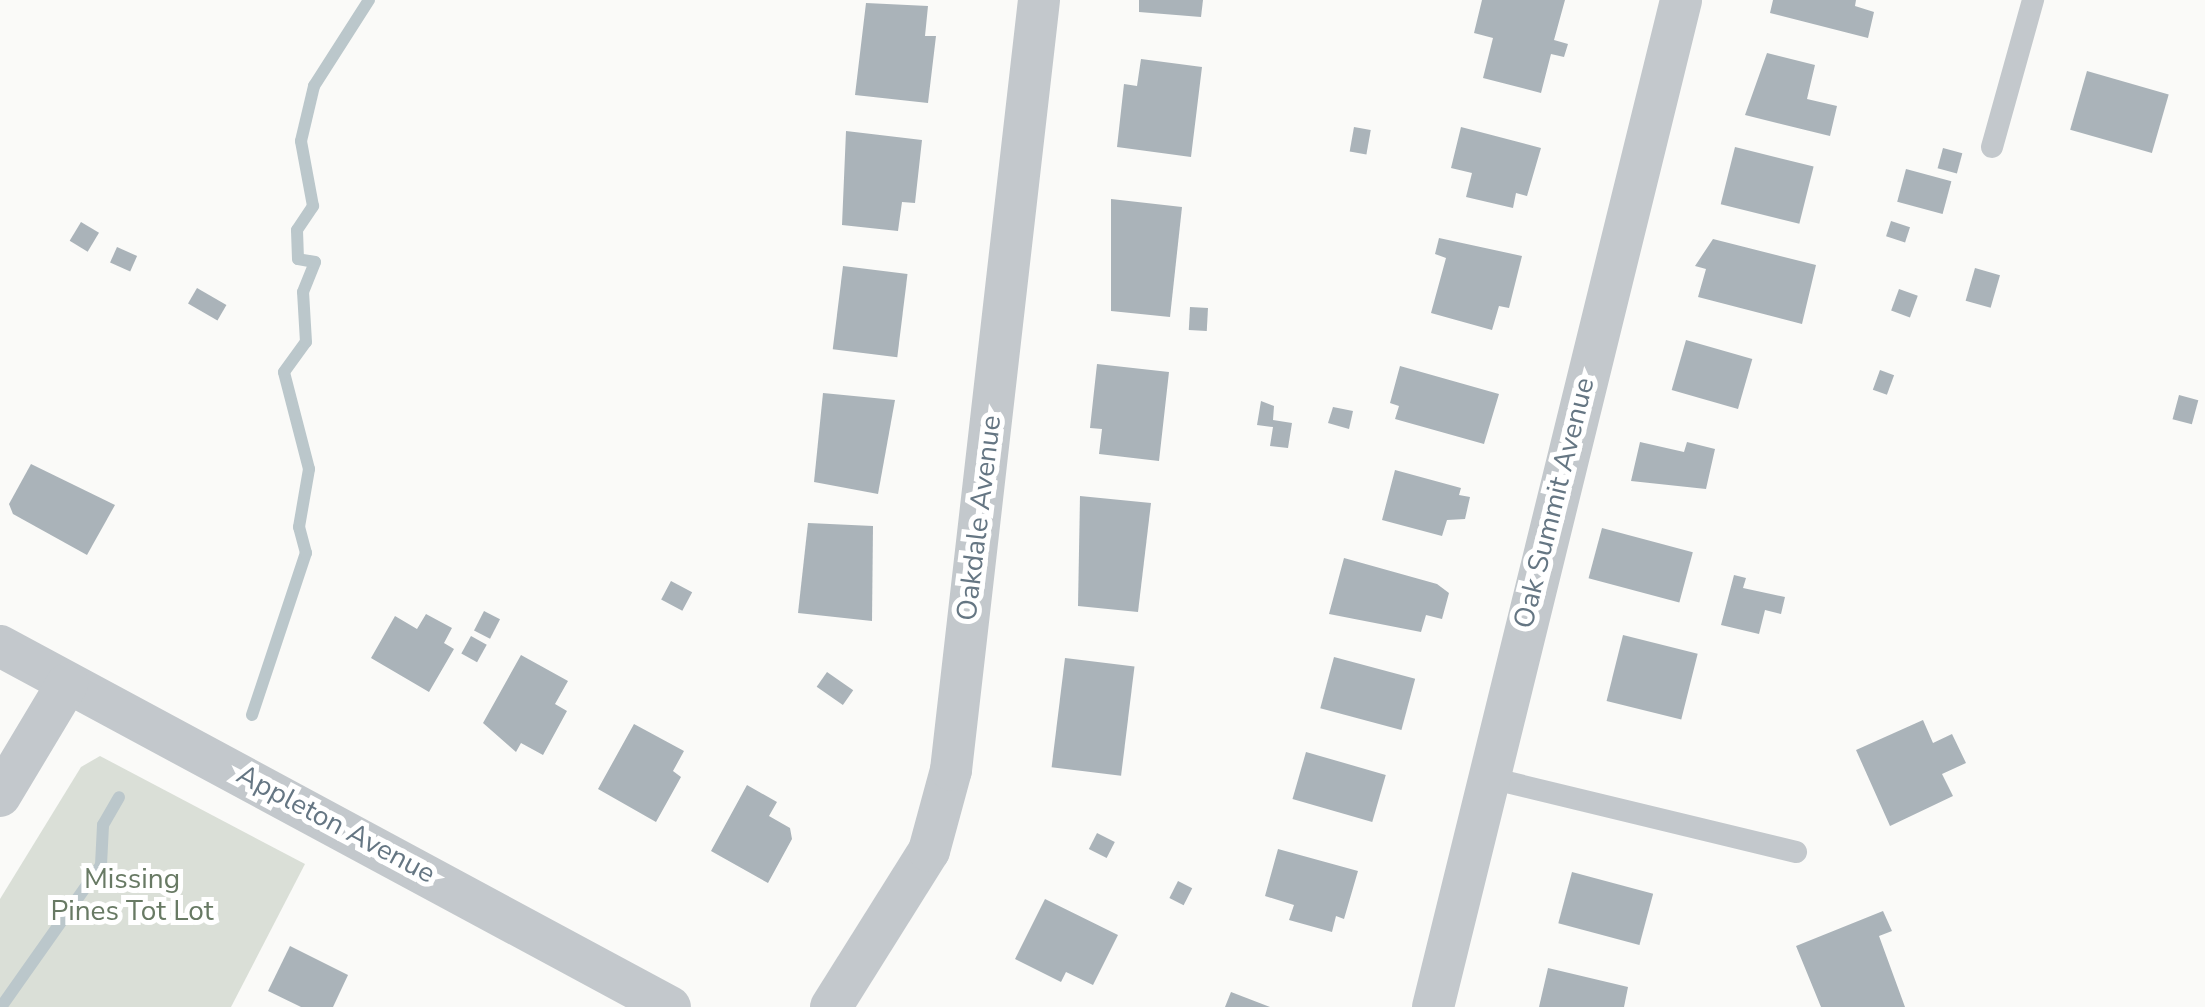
<!DOCTYPE html>
<style>
body{margin:0}
#map{position:relative;width:2205px;height:1007px;overflow:hidden;background:#fafaf8;font-family:"Nunito Sans",sans-serif}
div>[style]{position:absolute}
.green>*{inset:0;background:#dadfd7}
.stream>*{height:12px;margin:-6px;padding:0 6px;transform-origin:6px;border-radius:6px;background:#bbc7cb}
.building>*{inset:0;background:#aab3b9;transform-origin:0 0}
.service>*{height:22px;margin:-11px;padding:0 11px;transform-origin:11px;border-radius:11px;background:#c3c8cc}
.minor>*{height:42px;margin:-21px;padding:0 21px;transform-origin:21px;border-radius:21px;background:#c3c8cc}
span{translate:-50% -50%;white-space:nowrap;text-align:center;line-height:1.15;-webkit-text-stroke:10px #fff;paint-order:stroke}
.street-label{font-size:28px;color:#657683}
.park-label{font-size:28px;color:#687a64}
</style>
<div id="map">
<div class="green">
<div style="clip-path:polygon(100px 756px,305px 864px,231px 1007px,0 1007px,0 899px,81px 767px)"></div>
</div>
<div class="stream">
<div style="left:252px;top:715px;width:171px;rotate:-71.6deg"></div>
<div style="left:306px;top:553px;width:27px;rotate:-105deg"></div>
<div style="left:299px;top:527px;width:59px;rotate:-80.2deg"></div>
<div style="left:309px;top:469px;width:100px;rotate:-104.5deg"></div>
<div style="left:284px;top:372px;width:37px;rotate:-54deg"></div>
<div style="left:306px;top:342px;width:50px;rotate:-93.4deg"></div>
<div style="left:303px;top:292px;width:32px;rotate:-68deg"></div>
<div style="left:315px;top:262px;width:17px;rotate:-170deg"></div>
<div style="left:298px;top:259px;width:29px;rotate:-92deg"></div>
<div style="left:297px;top:230px;width:29px;rotate:-56deg"></div>
<div style="left:313px;top:206px;width:66px;rotate:-100.5deg"></div>
<div style="left:301px;top:141px;width:57px;rotate:-76.7deg"></div>
<div style="left:314px;top:86px;width:102px;rotate:-57.4deg"></div>
<div style="left:1px;top:1007px;width:174px;rotate:-54.8deg"></div>
<div style="left:101px;top:865px;width:40px;rotate:-87.1deg"></div>
<div style="left:103px;top:825px;width:32px;rotate:-60deg"></div>
</div>
<div class="building">
<div style="clip-path:polygon(1139px 0,1203px 0,1201px 17px,1139px 12px)"></div>
<div style="clip-path:polygon(1482px 0,1565px 0,1554px 40px,1568px 44px,1564px 57px,1551px 54px,1541px 93px,1483px 78px,1493px 38px,1474px 33px)"></div>
<div style="clip-path:polygon(1773px 0,1856px 0,1855px 6px,1874px 12px,1868px 38px,1770px 13px)"></div>
<div style="clip-path:polygon(866px 3px,928px 6px,925px 36px,936px 36px,928px 103px,855px 95px)"></div>
<div style="clip-path:polygon(1767px 53px,1815px 65px,1807px 99px,1837px 106px,1830px 136px,1745px 115px)"></div>
<div style="clip-path:polygon(1141px 59px,1202px 67px,1191px 157px,1117px 147px,1124px 84px,1137px 86px)"></div>
<div style="left:2087px;top:71px;width:85px;height:61px;rotate:16deg"></div>
<div style="left:1354px;top:127px;width:17px;height:25px;rotate:10deg"></div>
<div style="clip-path:polygon(1461px 127px,1541px 148px,1527px 196px,1516px 193px,1513px 208px,1466px 197px,1472px 173px,1451px 168px)"></div>
<div style="clip-path:polygon(846px 131px,922px 140px,915px 203px,902px 202px,898px 231px,842px 225px)"></div>
<div style="left:1735px;top:147px;width:81px;height:59px;rotate:14deg"></div>
<div style="left:1943px;top:148px;width:20px;height:21px;rotate:15deg"></div>
<div style="left:1906px;top:169px;width:47px;height:34px;rotate:15deg"></div>
<div style="clip-path:polygon(1111px 199px,1182px 207px,1170px 317px,1111px 311px)"></div>
<div style="left:1891px;top:221px;width:20px;height:16px;rotate:18deg"></div>
<div style="left:81px;top:222px;width:21px;height:22px;rotate:31deg"></div>
<div style="clip-path:polygon(1439px 238px,1522px 256px,1509px 308px,1499px 306px,1492px 330px,1431px 313px,1446px 258px,1435px 254px)"></div>
<div style="clip-path:polygon(1713px 239px,1816px 265px,1802px 324px,1698px 297px,1706px 269px,1695px 266px)"></div>
<div style="left:117px;top:247px;width:22px;height:17px;rotate:24deg"></div>
<div style="left:843px;top:266px;width:65px;height:84px;rotate:7deg"></div>
<div style="left:1975px;top:268px;width:26px;height:34px;rotate:16deg"></div>
<div style="left:197px;top:288px;width:34px;height:18px;rotate:30deg"></div>
<div style="left:1899px;top:289px;width:20px;height:23px;rotate:20deg"></div>
<div style="left:1190px;top:307px;width:18px;height:23px;rotate:3deg"></div>
<div style="left:1686px;top:340px;width:69px;height:52px;rotate:16deg"></div>
<div style="clip-path:polygon(1097px 364px,1169px 372px,1159px 461px,1099px 454px,1102px 429px,1090px 428px)"></div>
<div style="clip-path:polygon(1400px 366px,1499px 394px,1484px 444px,1395px 419px,1399px 406px,1390px 403px)"></div>
<div style="left:1880px;top:370px;width:15px;height:21px;rotate:20deg"></div>
<div style="clip-path:polygon(823px 393px,895px 400px,878px 494px,814px 482px)"></div>
<div style="left:2179px;top:395px;width:20px;height:25px;rotate:15deg"></div>
<div style="clip-path:polygon(1261px 401px,1274px 406px,1273px 420px,1292px 423px,1288px 448px,1270px 446px,1273px 427px,1257px 425px)"></div>
<div style="clip-path:polygon(1333px 407px,1353px 411px,1349px 429px,1328px 423px)"></div>
<div style="clip-path:polygon(1640px 442px,1684px 452px,1687px 442px,1715px 449px,1706px 489px,1631px 481px)"></div>
<div style="clip-path:polygon(31px 464px,115px 505px,87px 555px,13px 514px,9px 504px)"></div>
<div style="clip-path:polygon(1395px 470px,1461px 488px,1459px 495px,1470px 497px,1465px 519px,1447px 520px,1442px 536px,1382px 520px)"></div>
<div style="clip-path:polygon(1080px 496px,1151px 503px,1138px 612px,1078px 606px)"></div>
<div style="clip-path:polygon(808px 523px,873px 526px,872px 621px,798px 613px)"></div>
<div style="left:1602px;top:528px;width:94px;height:52px;rotate:15deg"></div>
<div style="clip-path:polygon(1344px 558px,1437px 584px,1449px 593px,1442px 619px,1426px 615px,1421px 632px,1329px 614px)"></div>
<div style="clip-path:polygon(1734px 575px,1746px 578px,1743px 588px,1785px 597px,1781px 614px,1765px 610px,1759px 634px,1721px 625px)"></div>
<div style="left:671px;top:581px;width:24px;height:21px;rotate:28deg"></div>
<div style="left:484px;top:611px;width:18px;height:22px;rotate:27deg"></div>
<div style="clip-path:polygon(426px 614px,452px 628px,444px 643px,454px 649px,429px 692px,371px 658px,395px 616px,417px 629px)"></div>
<div style="left:1623px;top:635px;width:77px;height:68px;rotate:14deg"></div>
<div style="left:471px;top:636px;width:18px;height:20px;rotate:29deg"></div>
<div style="clip-path:polygon(521px 655px,568px 681px,555px 704px,567px 711px,543px 755px,521px 743px,516px 752px,483px 723px)"></div>
<div style="left:1334px;top:657px;width:84px;height:53px;rotate:15deg"></div>
<div style="left:1065px;top:658px;width:70px;height:110px;rotate:7deg"></div>
<div style="left:827px;top:672px;width:32px;height:18px;rotate:35deg"></div>
<div style="clip-path:polygon(1923px 720px,1933px 743px,1952px 734px,1966px 763px,1942px 774px,1953px 796px,1890px 826px,1856px 750px)"></div>
<div style="clip-path:polygon(634px 724px,684px 751px,673px 771px,681px 777px,656px 822px,598px 789px)"></div>
<div style="left:1306px;top:752px;width:83px;height:49px;rotate:16deg"></div>
<div style="clip-path:polygon(747px 785px,777px 802px,769px 816px,790px 828px,792px 839px,768px 883px,711px 851px)"></div>
<div style="left:1097px;top:833px;width:20px;height:18px;rotate:27deg"></div>
<div style="clip-path:polygon(1278px 849px,1358px 871px,1344px 919px,1336px 916px,1332px 932px,1289px 920px,1294px 905px,1265px 896px)"></div>
<div style="left:1572px;top:872px;width:84px;height:53px;rotate:15deg"></div>
<div style="left:1178px;top:881px;width:16px;height:19px;rotate:27deg"></div>
<div style="clip-path:polygon(1045px 899px,1118px 935px,1093px 985px,1066px 972px,1061px 982px,1015px 959px)"></div>
<div style="clip-path:polygon(1883px 911px,1892px 931px,1879px 936px,1905px 1007px,1821px 1007px,1796px 946px)"></div>
<div style="clip-path:polygon(290px 946px,348px 975px,333px 1007px,301px 1007px,268px 991px)"></div>
<div style="clip-path:polygon(1548px 968px,1628px 987px,1624px 1007px,1539px 1007px)"></div>
<div style="clip-path:polygon(1231px 992px,1270px 1007px,1225px 1007px)"></div>
</div>
<div class="service">
<div style="left:1992px;top:147px;width:153px;rotate:-74.4deg"></div>
<div style="left:1486px;top:777px;width:319px;rotate:13.6deg"></div>
</div>
<div class="minor">
<div style="left:0;top:646px;width:761px;rotate:28.32deg"></div>
<div style="left:0;top:796px;width:131px;rotate:-59.1deg"></div>
<div style="left:831px;top:1007px;width:184px;rotate:-57.9deg"></div>
<div style="left:929px;top:851px;width:84px;rotate:-74.8deg"></div>
<div style="left:951px;top:770px;width:775px;rotate:-83.48deg"></div>
<div style="left:1433px;top:1007px;width:1037px;rotate:-76.16deg"></div>
</div>
<div class="street-label">
<span style="left:1554px;top:503px;rotate:-76deg">Oak Summit Avenue</span>
<span style="left:979px;top:518px;rotate:-83deg">Oakdale Avenue</span>
<span style="left:336px;top:824px;rotate:28deg">Appleton Avenue</span>
</div>
<div class="park-label">
<span style="left:132px;top:895px">Missing<br>Pines Tot Lot</span>
</div>
</div>
